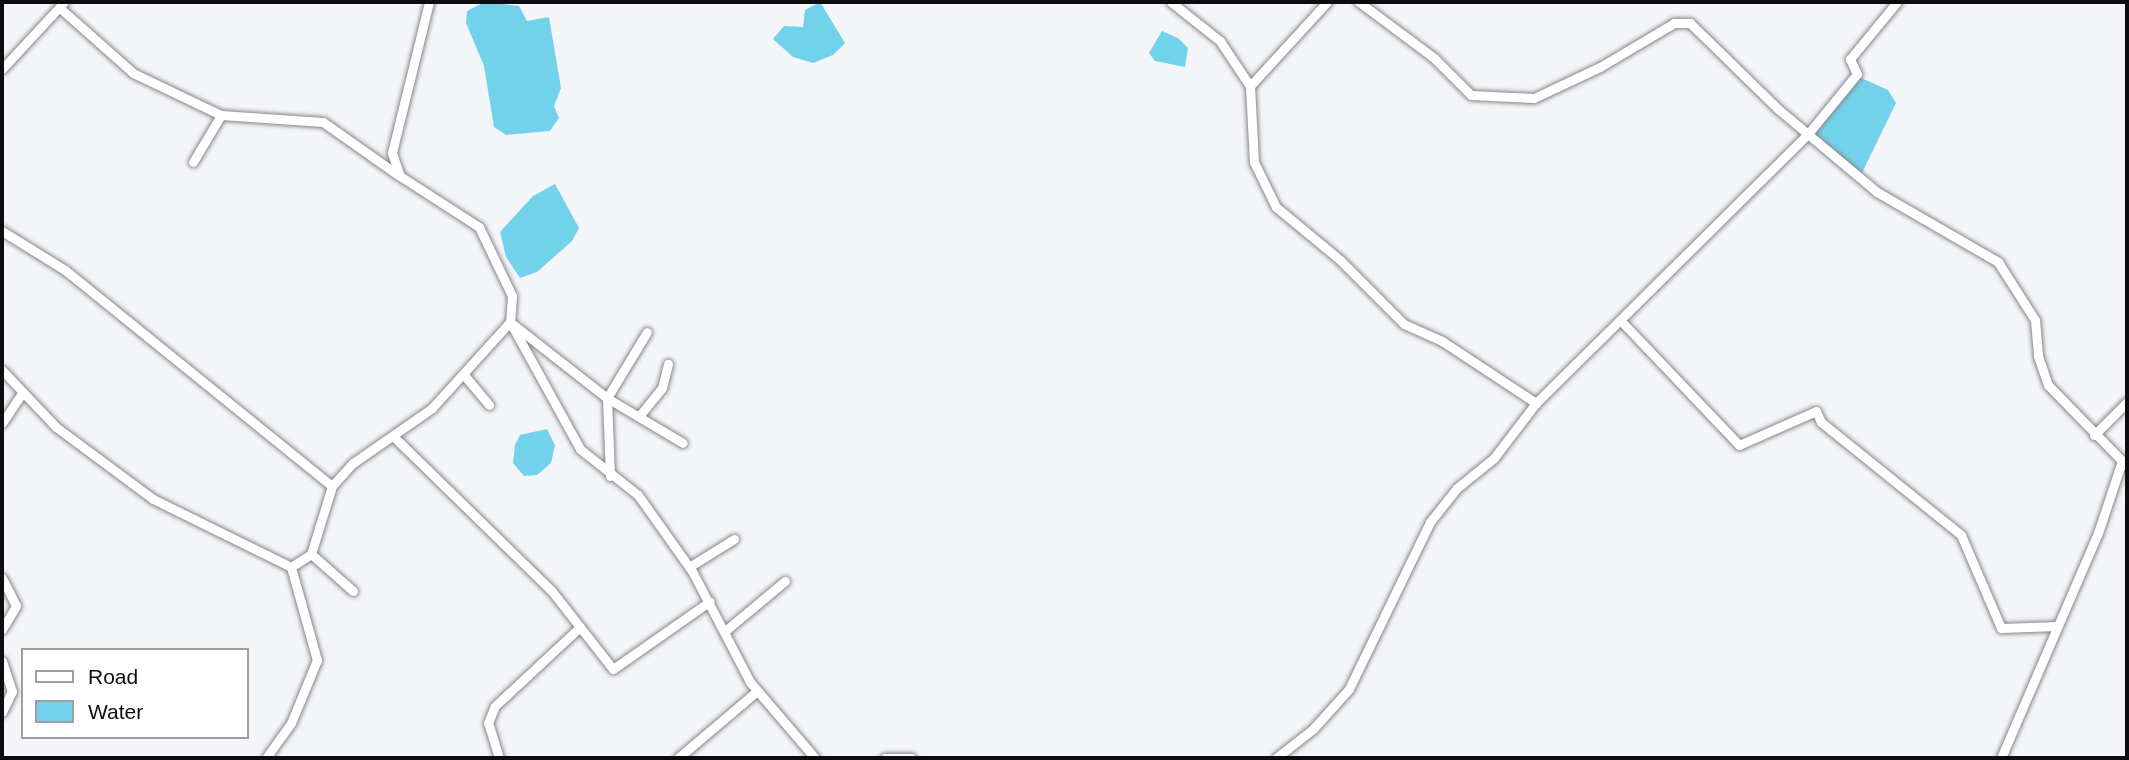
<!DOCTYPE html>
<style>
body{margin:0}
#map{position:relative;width:2129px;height:760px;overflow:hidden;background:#f4f5f9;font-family:Arial,sans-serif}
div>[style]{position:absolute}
.water>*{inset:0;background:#73d2eb}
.roads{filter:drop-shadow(0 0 2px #86878b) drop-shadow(0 0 2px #86878b)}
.minor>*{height:9px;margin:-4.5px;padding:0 4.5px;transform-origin:4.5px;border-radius:4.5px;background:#fff}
span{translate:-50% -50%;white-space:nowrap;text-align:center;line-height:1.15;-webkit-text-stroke:7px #fff;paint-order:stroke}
.frame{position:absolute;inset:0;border:4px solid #0d0d0f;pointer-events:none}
.legend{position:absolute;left:21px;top:648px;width:228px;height:91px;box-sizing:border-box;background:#fff;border:2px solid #9e9e9f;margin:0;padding:9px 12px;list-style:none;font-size:21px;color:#0d0d0f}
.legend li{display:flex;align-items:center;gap:14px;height:35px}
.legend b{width:35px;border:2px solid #9e9e9f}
</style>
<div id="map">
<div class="water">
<div style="clip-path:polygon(485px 2px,519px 6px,527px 21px,549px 17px,561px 88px,554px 106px,559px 118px,550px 131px,506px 135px,494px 127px,484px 66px,466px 23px,467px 11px)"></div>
<div style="clip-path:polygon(820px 2px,845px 43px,833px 55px,813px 63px,793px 57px,773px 39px,784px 26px,803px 27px,805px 10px)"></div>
<div style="clip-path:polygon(1162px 31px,1178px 38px,1188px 48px,1185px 67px,1155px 61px,1149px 53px)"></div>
<div style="clip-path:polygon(1859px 77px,1888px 90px,1896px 103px,1861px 175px,1813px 132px)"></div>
<div style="clip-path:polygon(555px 184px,579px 228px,572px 241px,537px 272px,520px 278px,506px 257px,500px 232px,533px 196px)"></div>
<div style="clip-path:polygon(547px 429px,555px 445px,551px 463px,537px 475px,524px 476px,513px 463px,515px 445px,520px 435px)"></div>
</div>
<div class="roads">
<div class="minor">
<div style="left:429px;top:2px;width:155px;rotate:103.8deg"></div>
<div style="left:392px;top:153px;width:24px;rotate:71deg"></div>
<div style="left:400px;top:176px;width:94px;rotate:32.8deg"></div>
<div style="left:479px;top:227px;width:76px;rotate:64.4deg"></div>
<div style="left:512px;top:296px;width:26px;rotate:94deg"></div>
<div style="left:510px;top:322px;width:123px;rotate:38.1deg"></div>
<div style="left:607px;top:398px;width:88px;rotate:30.6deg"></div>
<div style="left:1171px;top:2px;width:63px;rotate:38.5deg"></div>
<div style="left:1220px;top:41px;width:54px;rotate:56.3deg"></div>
<div style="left:1250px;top:86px;width:114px;rotate:-47.5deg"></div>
<div style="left:1359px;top:2px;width:94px;rotate:36.7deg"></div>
<div style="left:1434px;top:58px;width:52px;rotate:45deg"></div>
<div style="left:1471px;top:95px;width:63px;rotate:2.7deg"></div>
<div style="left:1534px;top:98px;width:73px;rotate:-25.2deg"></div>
<div style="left:1600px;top:67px;width:86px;rotate:-30.7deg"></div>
<div style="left:1674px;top:23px;width:16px"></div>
<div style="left:1690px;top:23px;width:123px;rotate:44.3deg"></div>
<div style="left:1778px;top:109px;width:129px;rotate:40deg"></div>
<div style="left:1877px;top:192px;width:140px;rotate:30deg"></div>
<div style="left:1998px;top:262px;width:69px;rotate:57.5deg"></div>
<div style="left:2035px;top:320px;width:36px;rotate:85deg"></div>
<div style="left:2038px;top:356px;width:31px;rotate:71deg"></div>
<div style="left:2048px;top:385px;width:113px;rotate:45.7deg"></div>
<div style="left:61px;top:9px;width:96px;rotate:41.6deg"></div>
<div style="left:133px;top:73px;width:98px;rotate:25.5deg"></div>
<div style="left:221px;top:115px;width:102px;rotate:3.9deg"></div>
<div style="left:323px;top:122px;width:92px;rotate:35.2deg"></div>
<div style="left:2px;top:69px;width:91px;rotate:-47.2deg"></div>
<div style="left:1250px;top:86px;width:76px;rotate:87deg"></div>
<div style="left:1254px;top:162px;width:50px;rotate:63.9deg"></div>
<div style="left:1276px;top:207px;width:83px;rotate:39.6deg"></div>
<div style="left:1340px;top:260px;width:91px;rotate:45deg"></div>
<div style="left:1404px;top:324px;width:42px;rotate:24.1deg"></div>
<div style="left:1442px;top:341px;width:113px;rotate:33.4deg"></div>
<div style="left:1536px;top:403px;width:69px;rotate:127.4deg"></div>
<div style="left:1494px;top:458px;width:48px;rotate:141deg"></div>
<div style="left:1457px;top:488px;width:43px;rotate:128.5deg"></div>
<div style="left:1430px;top:522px;width:186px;rotate:115.9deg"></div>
<div style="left:1349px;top:689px;width:54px;rotate:132deg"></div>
<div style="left:1313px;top:729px;width:47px;rotate:141.9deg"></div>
<div style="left:193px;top:162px;width:55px;rotate:-59.2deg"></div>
<div style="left:2px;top:231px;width:74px;rotate:31.8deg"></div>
<div style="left:65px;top:270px;width:343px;rotate:39deg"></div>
<div style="left:1622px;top:322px;width:170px;rotate:46.4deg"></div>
<div style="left:1739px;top:445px;width:84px;rotate:-23.8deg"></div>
<div style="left:1816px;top:411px;width:12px;rotate:66deg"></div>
<div style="left:1821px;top:422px;width:180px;rotate:38.9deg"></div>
<div style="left:1961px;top:535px;width:101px;rotate:66.7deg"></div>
<div style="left:2001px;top:628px;width:56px;rotate:-2deg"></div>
<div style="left:2px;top:370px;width:79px;rotate:46.5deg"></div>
<div style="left:56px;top:427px;width:121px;rotate:36.6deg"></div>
<div style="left:153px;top:499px;width:154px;rotate:26.2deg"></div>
<div style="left:291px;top:567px;width:97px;rotate:74.4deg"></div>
<div style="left:317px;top:660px;width:68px;rotate:112.4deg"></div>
<div style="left:291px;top:723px;width:43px;rotate:125.5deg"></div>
<div style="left:464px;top:375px;width:39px;rotate:50deg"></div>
<div style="left:1536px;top:403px;width:381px;rotate:-44.7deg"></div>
<div style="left:1807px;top:135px;width:79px;rotate:-50.7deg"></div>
<div style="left:1857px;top:74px;width:17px;rotate:-115deg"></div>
<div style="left:1850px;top:59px;width:74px;rotate:-50.5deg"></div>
<div style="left:640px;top:415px;width:35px;rotate:-51deg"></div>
<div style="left:662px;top:388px;width:25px;rotate:-76deg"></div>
<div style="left:2px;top:423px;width:37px;rotate:-56deg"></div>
<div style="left:2094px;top:435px;width:47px;rotate:-45deg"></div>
<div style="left:394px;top:437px;width:219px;rotate:44.3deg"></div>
<div style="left:551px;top:590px;width:100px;rotate:51.9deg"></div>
<div style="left:613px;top:669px;width:118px;rotate:-35deg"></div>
<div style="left:610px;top:476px;width:78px;rotate:-92.2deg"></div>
<div style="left:607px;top:398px;width:77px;rotate:-58.8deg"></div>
<div style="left:291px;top:567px;width:24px;rotate:-33deg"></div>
<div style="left:689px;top:567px;width:53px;rotate:-31.9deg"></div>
<div style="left:2px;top:578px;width:31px;rotate:63deg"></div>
<div style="left:16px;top:606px;width:27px;rotate:121deg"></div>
<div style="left:353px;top:591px;width:56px;rotate:-138.6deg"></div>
<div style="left:311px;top:554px;width:71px;rotate:-72.8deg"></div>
<div style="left:332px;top:486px;width:31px;rotate:-48deg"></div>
<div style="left:353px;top:463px;width:96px;rotate:-34.8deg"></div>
<div style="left:432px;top:408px;width:116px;rotate:-47.8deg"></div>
<div style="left:510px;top:322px;width:145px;rotate:61.1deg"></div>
<div style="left:580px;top:449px;width:74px;rotate:38.4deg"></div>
<div style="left:638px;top:495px;width:93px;rotate:54.6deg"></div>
<div style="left:692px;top:571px;width:125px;rotate:62.4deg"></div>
<div style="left:750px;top:682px;width:100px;rotate:49.5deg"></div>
<div style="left:725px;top:631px;width:78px;rotate:-39.8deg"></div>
<div style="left:2px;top:661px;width:32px;rotate:72deg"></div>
<div style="left:12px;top:691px;width:23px;rotate:115deg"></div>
<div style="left:499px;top:758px;width:37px;rotate:-107deg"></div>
<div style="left:488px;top:723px;width:18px;rotate:-68deg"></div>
<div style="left:495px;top:706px;width:116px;rotate:-42.9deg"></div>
<div style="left:678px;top:758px;width:104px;rotate:-40.3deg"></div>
<div style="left:885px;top:758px;width:26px"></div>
<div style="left:2001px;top:758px;width:245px;rotate:-66.7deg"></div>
<div style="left:2098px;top:533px;width:76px;rotate:-71.6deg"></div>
</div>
</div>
<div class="frame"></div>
<ul class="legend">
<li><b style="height:9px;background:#fff"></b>Road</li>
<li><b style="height:19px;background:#73d2eb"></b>Water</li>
</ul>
</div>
